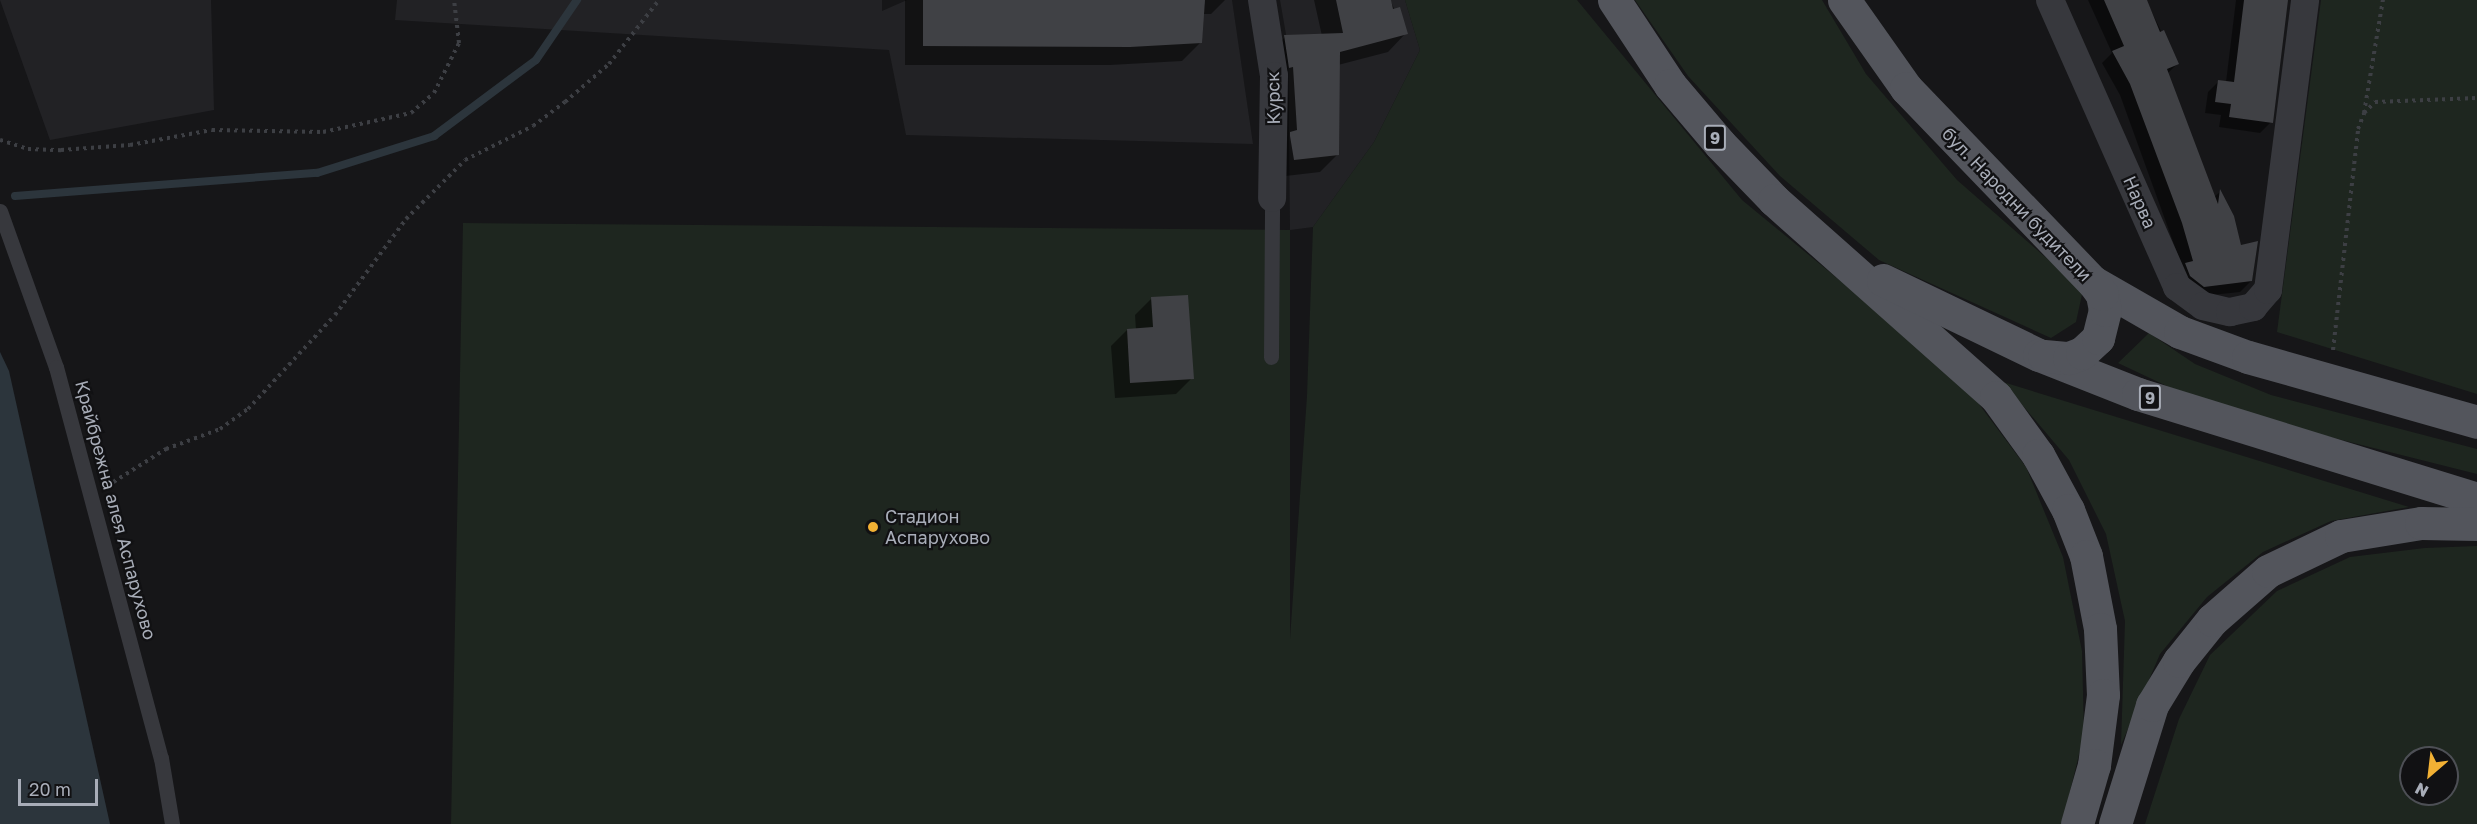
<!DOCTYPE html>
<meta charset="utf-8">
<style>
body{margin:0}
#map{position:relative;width:2477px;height:824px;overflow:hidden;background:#161618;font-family:"Golos Text",sans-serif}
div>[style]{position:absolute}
.built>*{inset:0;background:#222225}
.green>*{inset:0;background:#1e261f}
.water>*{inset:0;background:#2c353c}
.shadow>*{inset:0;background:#0007}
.stream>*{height:8px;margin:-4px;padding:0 4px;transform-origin:4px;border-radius:4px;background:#2c353c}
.building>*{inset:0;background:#404145}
.path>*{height:4px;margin-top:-2px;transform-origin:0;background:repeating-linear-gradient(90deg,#3d3f44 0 3px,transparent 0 7.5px)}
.service>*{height:15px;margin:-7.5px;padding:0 7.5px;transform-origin:7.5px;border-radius:7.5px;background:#37383d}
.minor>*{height:28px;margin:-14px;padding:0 14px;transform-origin:14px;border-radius:14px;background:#37383d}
.primary>*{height:33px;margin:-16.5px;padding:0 16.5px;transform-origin:16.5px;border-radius:16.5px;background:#53555c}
.dots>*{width:16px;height:16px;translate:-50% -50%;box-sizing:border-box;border:3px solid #111113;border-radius:50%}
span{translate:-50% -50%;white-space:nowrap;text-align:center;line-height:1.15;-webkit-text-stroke:4.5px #111113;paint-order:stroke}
.shield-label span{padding:2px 4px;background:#111113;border:2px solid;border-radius:4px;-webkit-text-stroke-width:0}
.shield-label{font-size:16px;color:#a8adb8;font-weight:700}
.street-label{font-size:18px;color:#a8adb8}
.poi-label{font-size:18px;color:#a8adb8}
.left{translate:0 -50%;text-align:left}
.north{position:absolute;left:2399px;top:746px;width:60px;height:60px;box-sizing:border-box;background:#111113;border:2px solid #4d4f55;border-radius:50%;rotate:208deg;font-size:16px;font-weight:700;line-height:24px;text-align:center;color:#a8adb8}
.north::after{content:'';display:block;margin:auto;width:21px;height:27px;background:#f2b134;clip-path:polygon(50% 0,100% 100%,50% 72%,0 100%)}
.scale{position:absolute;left:18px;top:779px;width:80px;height:27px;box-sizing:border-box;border:3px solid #a8adb8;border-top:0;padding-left:8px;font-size:18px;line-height:21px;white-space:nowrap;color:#a8adb8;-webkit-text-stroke:4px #111113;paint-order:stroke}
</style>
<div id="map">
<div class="built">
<div style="clip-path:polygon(0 0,211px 0,214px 110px,50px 140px)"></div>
<div style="clip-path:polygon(397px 0,882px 0,882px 11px,907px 0,1232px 0,1253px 144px,906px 135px,889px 50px,395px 20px)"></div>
<div style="clip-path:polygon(1280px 0,1405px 0,1420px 50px,1374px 142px,1313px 227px,1290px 230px,1288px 46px)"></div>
</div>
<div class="green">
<div style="clip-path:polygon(1405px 0,1577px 0,1742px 200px,1961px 380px,2026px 467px,2063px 557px,2082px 651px,2084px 734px,2062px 824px,451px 824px,463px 223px,1290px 230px,1290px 639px,1307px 396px,1313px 227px,1374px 142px,1420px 50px)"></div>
<div style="clip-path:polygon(1635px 0,1822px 0,1866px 74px,1957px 180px,2083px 290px,2076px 322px,2051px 338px,1879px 260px,1780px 176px,1688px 76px)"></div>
<div style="clip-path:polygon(2321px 0,2477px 0,2477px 394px,2277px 332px)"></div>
<div style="clip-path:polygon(2149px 333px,2195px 364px,2271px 395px,2477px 449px,2477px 474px,2302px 430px,2171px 388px,2118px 363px)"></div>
<div style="clip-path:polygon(2003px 382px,2409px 507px,2331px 521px,2263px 552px,2207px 597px,2160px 654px,2121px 745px,2125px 621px,2106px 534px,2069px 460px)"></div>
<div style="clip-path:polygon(evenodd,2477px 546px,2477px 824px,2145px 824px,2179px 719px,2210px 655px,2277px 591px,2350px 557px,2425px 548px,2477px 546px,2411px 758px,2447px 758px,2447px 794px,2411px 794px,2411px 758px)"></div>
</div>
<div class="water">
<div style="clip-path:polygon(0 352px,9px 371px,110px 824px,0 824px)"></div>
</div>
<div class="shadow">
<div style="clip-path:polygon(905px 0,1225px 0,1211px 14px,1202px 14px,1201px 42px,1182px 61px,1110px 65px,905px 65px)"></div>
<div style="clip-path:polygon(1314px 0,1390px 0,1406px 33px,1388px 52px,1338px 65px,1338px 154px,1320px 172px,1277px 177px,1267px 55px,1285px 37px,1322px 36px)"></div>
<div style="clip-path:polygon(2088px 0,2146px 0,2177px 64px,2167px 74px,2214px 197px,2220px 192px,2232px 216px,2251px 281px,2240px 292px,2193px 297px,2120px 95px,2102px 63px,2112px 53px)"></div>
<div style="clip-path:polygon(2236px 0,2287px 0,2271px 122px,2260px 133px,2219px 127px,2221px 115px,2205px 113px,2208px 92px,2219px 81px,2226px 82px)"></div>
<div style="clip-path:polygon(1151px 299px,1192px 378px,1176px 394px,1115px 398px,1111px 346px,1127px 330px,1136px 330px,1135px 315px)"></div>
</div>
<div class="stream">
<div style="left:15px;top:196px;width:303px;rotate:-4.4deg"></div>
<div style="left:317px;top:173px;width:123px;rotate:-17.5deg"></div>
<div style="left:434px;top:136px;width:127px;rotate:-36.7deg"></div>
<div style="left:536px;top:60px;width:73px;rotate:-55.7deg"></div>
</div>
<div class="building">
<div style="clip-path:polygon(923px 0,1205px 0,1202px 43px,1130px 47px,923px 46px)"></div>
<div style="clip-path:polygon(1336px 0,1391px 0,1393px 9px,1400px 7px,1408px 34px,1340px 52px,1339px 155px,1294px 160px,1290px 136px,1290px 132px,1297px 130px,1293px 67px,1289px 68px,1284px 35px,1343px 33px)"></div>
<div style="clip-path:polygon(2104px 0,2147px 0,2160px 32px,2164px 30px,2179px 64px,2167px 69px,2218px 204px,2220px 189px,2234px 216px,2241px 245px,2258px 241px,2252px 281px,2204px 287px,2190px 276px,2185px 263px,2193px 261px,2182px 223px,2130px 84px,2112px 51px,2124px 46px)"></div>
<div style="clip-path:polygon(2244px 0,2288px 0,2273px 123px,2229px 117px,2231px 104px,2215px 102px,2218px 80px,2234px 82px)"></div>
<div style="clip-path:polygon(1188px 295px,1194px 379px,1130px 383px,1127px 329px,1153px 327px,1151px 297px)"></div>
</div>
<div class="path">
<div style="left:2364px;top:113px;width:115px;rotate:-80.5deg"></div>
<div style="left:0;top:140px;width:29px;rotate:18deg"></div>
<div style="left:28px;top:149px;width:33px;rotate:2deg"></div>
<div style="left:61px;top:150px;width:69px;rotate:-4.1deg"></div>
<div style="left:130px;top:145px;width:83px;rotate:-10.4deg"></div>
<div style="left:212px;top:130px;width:111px;rotate:1deg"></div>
<div style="left:323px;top:132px;width:90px;rotate:-12.2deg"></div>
<div style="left:411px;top:113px;width:30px;rotate:-41deg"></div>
<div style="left:434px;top:93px;width:56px;rotate:-63.4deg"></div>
<div style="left:459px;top:43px;width:43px;rotate:-96.6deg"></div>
<div style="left:2333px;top:350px;width:222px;rotate:-83.5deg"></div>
<div style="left:2358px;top:129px;width:17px;rotate:-69deg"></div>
<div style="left:2364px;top:113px;width:16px;rotate:-45deg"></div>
<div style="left:2375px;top:102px;width:102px;rotate:-2.2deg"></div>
<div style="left:107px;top:486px;width:70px;rotate:-32.1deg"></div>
<div style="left:166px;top:449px;width:58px;rotate:-20.3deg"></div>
<div style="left:220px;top:429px;width:34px;rotate:-36deg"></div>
<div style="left:248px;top:409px;width:128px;rotate:-47.2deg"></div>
<div style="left:335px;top:315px;width:119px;rotate:-53.5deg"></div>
<div style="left:406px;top:219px;width:83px;rotate:-45deg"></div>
<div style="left:465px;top:160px;width:76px;rotate:-26.6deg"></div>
<div style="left:533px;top:126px;width:40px;rotate:-37deg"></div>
<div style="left:565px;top:102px;width:58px;rotate:-40.8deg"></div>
<div style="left:609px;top:64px;width:81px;rotate:-52deg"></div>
</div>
<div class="service">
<div style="left:0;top:211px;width:166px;rotate:70.3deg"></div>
<div style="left:56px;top:367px;width:405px;rotate:75deg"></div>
<div style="left:161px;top:758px;width:67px;rotate:80.5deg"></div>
<div style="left:1271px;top:357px;width:159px;rotate:-89.6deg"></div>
</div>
<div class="minor">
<div style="left:1262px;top:0;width:77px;rotate:81deg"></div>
<div style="left:1274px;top:76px;width:122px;rotate:90.9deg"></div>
<div style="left:2050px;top:0;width:314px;rotate:66.1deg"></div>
<div style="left:2177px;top:287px;width:32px;rotate:36deg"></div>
<div style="left:2203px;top:306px;width:28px;rotate:13deg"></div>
<div style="left:2230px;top:312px;width:24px;rotate:-12deg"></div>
<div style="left:2253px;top:307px;width:23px;rotate:-49deg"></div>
<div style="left:2268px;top:290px;width:292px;rotate:-82.7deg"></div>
</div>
<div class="primary">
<div style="left:1614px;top:0;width:102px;rotate:56.6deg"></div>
<div style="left:1670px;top:85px;width:77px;rotate:49.7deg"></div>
<div style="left:1720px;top:144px;width:78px;rotate:46deg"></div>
<div style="left:1774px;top:200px;width:297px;rotate:41.6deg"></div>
<div style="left:1996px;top:397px;width:72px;rotate:54.1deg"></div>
<div style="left:2038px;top:455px;width:63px;rotate:61.4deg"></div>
<div style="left:2068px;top:510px;width:49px;rotate:68.6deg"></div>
<div style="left:2086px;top:556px;width:74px;rotate:79.1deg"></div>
<div style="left:2100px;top:629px;width:66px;rotate:87.4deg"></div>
<div style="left:2103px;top:695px;width:71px;rotate:97.3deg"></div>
<div style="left:2094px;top:765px;width:61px;rotate:106.1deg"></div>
<div style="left:1844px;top:0;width:108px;rotate:54.8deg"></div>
<div style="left:1906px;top:88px;width:269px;rotate:46.1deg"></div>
<div style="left:2093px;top:282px;width:100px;rotate:29.9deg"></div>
<div style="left:2180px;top:332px;width:72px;rotate:20.2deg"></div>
<div style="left:2248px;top:357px;width:238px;rotate:15.8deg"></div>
<div style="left:1883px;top:280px;width:173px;rotate:25.7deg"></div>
<div style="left:2039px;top:355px;width:106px;rotate:21.5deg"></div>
<div style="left:2138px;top:394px;width:355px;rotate:17.2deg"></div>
<div style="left:2044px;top:356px;width:25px;rotate:5deg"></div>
<div style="left:2069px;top:358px;width:14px;rotate:-21deg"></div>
<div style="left:2082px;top:353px;width:22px;rotate:-43deg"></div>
<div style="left:2098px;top:338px;width:29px;rotate:-76deg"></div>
<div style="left:2105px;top:310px;width:16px;rotate:-101deg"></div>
<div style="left:2102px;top:294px;width:15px;rotate:-127deg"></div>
<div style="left:2115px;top:824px;width:125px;rotate:-72.7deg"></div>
<div style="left:2152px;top:705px;width:52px;rotate:-58.5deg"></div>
<div style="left:2179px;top:661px;width:53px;rotate:-51.2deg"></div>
<div style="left:2212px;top:620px;width:74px;rotate:-41.2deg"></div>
<div style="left:2268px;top:571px;width:81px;rotate:-25.6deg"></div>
<div style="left:2341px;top:536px;width:81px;rotate:-9.2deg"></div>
<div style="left:2421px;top:523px;width:56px;rotate:1deg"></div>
</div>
<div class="dots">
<div style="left:873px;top:527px;background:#f2b134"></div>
</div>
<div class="shield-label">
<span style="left:1715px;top:138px">9</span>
<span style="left:2150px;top:398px">9</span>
</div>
<div class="street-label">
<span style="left:1273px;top:98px;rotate:-91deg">Курск</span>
<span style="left:2140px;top:202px;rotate:66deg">Нарва</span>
<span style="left:2017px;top:204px;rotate:46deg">бул. Народни будители</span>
<span style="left:116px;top:510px;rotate:75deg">Крайбрежна алея Аспарухово</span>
</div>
<div class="poi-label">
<span class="left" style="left:885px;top:527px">Стадион<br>Аспарухово</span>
</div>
<div class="north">N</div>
<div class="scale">20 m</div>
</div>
